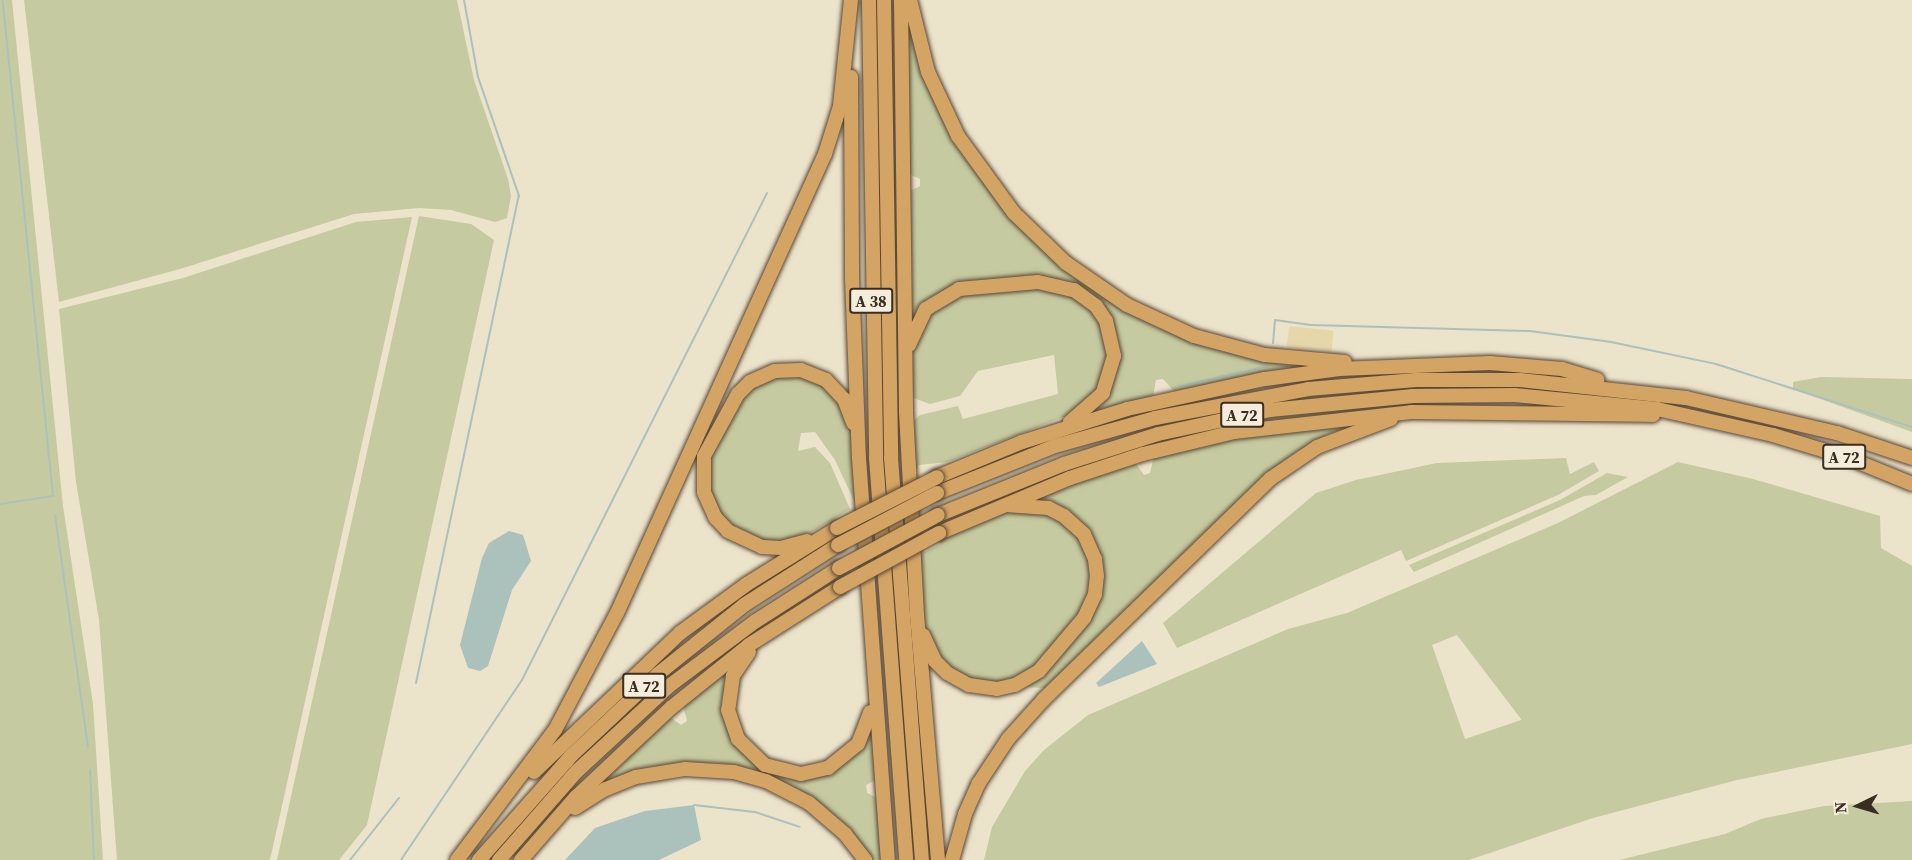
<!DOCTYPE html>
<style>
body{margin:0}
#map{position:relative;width:1912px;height:860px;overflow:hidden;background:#ece3cb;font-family:"Source Serif 4",serif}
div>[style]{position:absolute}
.green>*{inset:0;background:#c5caa0}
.sand>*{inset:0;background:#e6d7ab;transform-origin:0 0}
.water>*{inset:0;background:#abc1bb}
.stream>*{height:2px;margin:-1px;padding:0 1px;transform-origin:1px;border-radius:1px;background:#abc1bb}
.roads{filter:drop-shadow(0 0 2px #574534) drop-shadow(0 0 2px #574534)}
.motorway>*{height:14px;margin:-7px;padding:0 7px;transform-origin:7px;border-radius:7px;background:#d4a464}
.bridges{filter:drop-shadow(0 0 2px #574534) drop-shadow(0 0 2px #574534)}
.motorway-bridge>*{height:14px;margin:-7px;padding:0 7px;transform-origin:7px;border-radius:7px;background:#d4a464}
span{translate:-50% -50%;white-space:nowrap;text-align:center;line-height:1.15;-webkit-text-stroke:4.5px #f4eddb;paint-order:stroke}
.shield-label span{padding:2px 4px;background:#f4eddb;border:2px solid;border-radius:4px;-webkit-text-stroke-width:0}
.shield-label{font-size:16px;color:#3a2e23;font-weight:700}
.north{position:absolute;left:1828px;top:776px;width:60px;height:60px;-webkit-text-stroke:4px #f4eddb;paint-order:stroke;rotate:265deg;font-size:16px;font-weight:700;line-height:24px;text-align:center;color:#3a2e23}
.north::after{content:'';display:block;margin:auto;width:21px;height:27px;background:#3a2e23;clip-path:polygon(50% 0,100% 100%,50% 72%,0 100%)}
</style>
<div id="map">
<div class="green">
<div style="clip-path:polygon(0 0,12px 0,63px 506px,93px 704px,103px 860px,0 860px)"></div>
<div style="clip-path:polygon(24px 0,457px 0,474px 80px,508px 179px,511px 196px,507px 218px,495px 222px,451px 210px,419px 208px,354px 214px,180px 269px,59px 302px)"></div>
<div style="clip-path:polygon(907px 22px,923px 74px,958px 145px,1004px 210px,1054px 260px,1105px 298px,1204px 345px,1303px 369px,1175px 392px,1163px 379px,1156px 380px,1153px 397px,1090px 415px,1117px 348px,1076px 286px,1049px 278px,953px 285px,925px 303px,909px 325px,906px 193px,920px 186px,920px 179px,909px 174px)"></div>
<div style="clip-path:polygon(419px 216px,471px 224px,494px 240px,367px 825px,339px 860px,277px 860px)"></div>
<div style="clip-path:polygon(412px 217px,270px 860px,117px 860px,99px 620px,76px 482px,59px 309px,183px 278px,356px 222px)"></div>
<div style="clip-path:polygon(1023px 286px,1064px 290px,1098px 315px,1109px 343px,1107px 372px,1093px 396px,1066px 416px,947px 462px,919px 465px,915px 473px,913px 421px,920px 415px,958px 406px,963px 419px,1058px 394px,1054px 355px,978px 371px,960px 396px,930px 404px,911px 397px,911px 357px,924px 318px,949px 297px)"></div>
<div style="clip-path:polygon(776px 376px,807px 376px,833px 391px,851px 427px,856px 505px,835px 460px,815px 432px,801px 433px,798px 451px,815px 447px,830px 463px,850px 509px,802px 538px,780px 543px,749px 538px,722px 519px,710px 496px,709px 460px,733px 410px,749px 390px)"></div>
<div style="clip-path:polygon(1821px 377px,1912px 379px,1912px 432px,1793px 389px,1793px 382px)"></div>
<div style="clip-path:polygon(1354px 422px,1310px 443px,1264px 475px,1045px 688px,1022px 687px,1084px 624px,1100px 560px,1093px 536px,1079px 519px,1056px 504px,1030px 497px,1134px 461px,1144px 475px,1150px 473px,1154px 456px,1217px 440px)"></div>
<div style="clip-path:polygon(1566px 458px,1570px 474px,1594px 462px,1599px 471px,1558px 495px,1406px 561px,1401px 550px,1177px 648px,1163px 623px,1316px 493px,1356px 480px,1437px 463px)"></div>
<div style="clip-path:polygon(evenodd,1678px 462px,1753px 479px,1880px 516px,1881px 548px,1912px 566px,1912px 744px,1737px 780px,1593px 818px,1469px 860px,984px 860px,992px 827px,1025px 771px,1044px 750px,1088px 715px,1288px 629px,1347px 613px,1558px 523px,1678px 462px,1457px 635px,1521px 719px,1521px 720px,1465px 739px,1432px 645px,1457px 635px)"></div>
<div style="clip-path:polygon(1607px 473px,1628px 477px,1596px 495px,1584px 496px,1414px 572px,1409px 565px,1560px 500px)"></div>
<div style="clip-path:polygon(1005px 510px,1045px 511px,1070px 525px,1083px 544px,1092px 571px,1090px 586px,1078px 616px,1033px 667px,1010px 681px,985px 683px,960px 675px,943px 662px,926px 632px,919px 555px,940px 544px,940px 539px)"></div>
<div style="clip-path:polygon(734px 661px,724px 684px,724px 712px,773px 774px,796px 778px,831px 772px,857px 754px,872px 729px,876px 780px,866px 785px,867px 793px,880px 799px,886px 860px,870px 860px,846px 830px,732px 767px,591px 792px,670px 717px,681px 725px,687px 721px,682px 701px)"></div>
<div style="clip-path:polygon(1912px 801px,1912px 860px,1619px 860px,1725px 834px,1761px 819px,1824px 806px)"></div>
</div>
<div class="sand">
<div style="left:1289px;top:326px;width:45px;height:21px;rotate:6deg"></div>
</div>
<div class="water">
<div style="clip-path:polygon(509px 531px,523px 535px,531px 561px,512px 590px,488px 666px,480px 671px,468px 668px,460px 645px,482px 558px,489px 543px)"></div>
<div style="clip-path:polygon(1142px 641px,1157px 664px,1099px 687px,1096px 683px)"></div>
<div style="clip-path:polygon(694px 805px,701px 840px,659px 860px,565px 860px,595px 828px,645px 811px)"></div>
</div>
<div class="stream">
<div style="left:1273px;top:343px;width:23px;rotate:-85deg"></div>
<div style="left:1275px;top:320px;width:36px;rotate:8deg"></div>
<div style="left:1311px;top:325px;width:219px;rotate:1.6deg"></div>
<div style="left:1530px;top:331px;width:82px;rotate:7.7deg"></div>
<div style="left:1611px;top:342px;width:107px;rotate:11.8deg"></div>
<div style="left:1716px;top:364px;width:206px;rotate:17.8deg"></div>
<div style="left:1179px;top:386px;width:91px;rotate:-12.7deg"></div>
<div style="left:0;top:504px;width:54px;rotate:-8.6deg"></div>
<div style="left:53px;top:496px;width:499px;rotate:-95.8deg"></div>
<div style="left:55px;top:515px;width:234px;rotate:81.9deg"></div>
<div style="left:416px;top:683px;width:498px;rotate:-78.1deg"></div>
<div style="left:519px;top:196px;width:126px;rotate:-109deg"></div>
<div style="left:478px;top:77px;width:78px;rotate:-100.3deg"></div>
<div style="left:90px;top:770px;width:90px;rotate:87.5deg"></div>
<div style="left:694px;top:805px;width:61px;rotate:6.5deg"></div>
<div style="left:755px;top:812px;width:47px;rotate:18.4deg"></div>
<div style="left:350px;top:860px;width:79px;rotate:-51.7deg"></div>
<div style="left:401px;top:860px;width:217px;rotate:-56.1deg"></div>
<div style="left:522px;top:680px;width:545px;rotate:-63.29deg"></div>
</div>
<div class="roads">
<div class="motorway">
<div style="left:869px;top:0;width:458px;rotate:89.1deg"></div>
<div style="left:876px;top:458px;width:403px;rotate:85.7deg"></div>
<div style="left:884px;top:0;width:458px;rotate:89.1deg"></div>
<div style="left:891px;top:458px;width:403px;rotate:85.6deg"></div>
<div style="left:901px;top:0;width:412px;rotate:89.3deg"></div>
<div style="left:906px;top:412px;width:203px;rotate:86.9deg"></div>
<div style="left:917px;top:615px;width:246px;rotate:85.1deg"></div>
<div style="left:910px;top:0;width:74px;rotate:76deg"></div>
<div style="left:928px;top:72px;width:71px;rotate:64.9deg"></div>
<div style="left:958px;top:136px;width:95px;rotate:54deg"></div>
<div style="left:1014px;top:213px;width:72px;rotate:43.9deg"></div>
<div style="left:1066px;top:263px;width:74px;rotate:34.5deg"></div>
<div style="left:1127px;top:305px;width:74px;rotate:24.8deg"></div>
<div style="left:1194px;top:336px;width:73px;rotate:15deg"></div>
<div style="left:1265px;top:355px;width:80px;rotate:5deg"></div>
<div style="left:851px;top:77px;width:201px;rotate:89.7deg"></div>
<div style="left:852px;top:278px;width:180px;rotate:87.8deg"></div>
<div style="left:859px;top:458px;width:403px;rotate:85.9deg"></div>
<div style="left:909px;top:345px;width:40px;rotate:-65deg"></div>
<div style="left:926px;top:309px;width:39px;rotate:-31deg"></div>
<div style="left:959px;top:289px;width:79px;rotate:-5.1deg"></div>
<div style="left:1038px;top:282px;width:37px;rotate:13deg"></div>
<div style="left:1074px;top:290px;width:27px;rotate:36deg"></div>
<div style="left:1096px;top:306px;width:18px;rotate:56deg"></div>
<div style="left:1106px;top:321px;width:36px;rotate:77deg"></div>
<div style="left:1114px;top:356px;width:39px;rotate:107deg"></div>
<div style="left:1103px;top:393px;width:44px;rotate:138.7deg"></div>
<div style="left:937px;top:477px;width:92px;rotate:-22.4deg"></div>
<div style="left:1022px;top:442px;width:110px;rotate:-17.4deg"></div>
<div style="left:1127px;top:409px;width:141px;rotate:-12.3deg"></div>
<div style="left:1265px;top:379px;width:75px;rotate:-7.7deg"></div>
<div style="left:1339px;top:369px;width:151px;rotate:-2.3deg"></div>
<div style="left:1490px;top:363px;width:72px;rotate:4.8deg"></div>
<div style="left:1562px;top:369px;width:37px;rotate:17deg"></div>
<div style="left:937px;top:493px;width:127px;rotate:-21.7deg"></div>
<div style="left:1055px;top:446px;width:104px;rotate:-15.6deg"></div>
<div style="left:1155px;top:418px;width:156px;rotate:-10.7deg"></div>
<div style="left:1308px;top:389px;width:108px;rotate:-4.8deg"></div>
<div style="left:1416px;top:380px;width:104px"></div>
<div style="left:1520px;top:380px;width:167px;rotate:6.2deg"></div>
<div style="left:1686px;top:398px;width:155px;rotate:13.1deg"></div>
<div style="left:1837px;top:433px;width:79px;rotate:18.4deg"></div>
<div style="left:938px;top:515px;width:136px;rotate:-22deg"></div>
<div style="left:1064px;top:464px;width:99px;rotate:-17.7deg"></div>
<div style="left:1158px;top:434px;width:115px;rotate:-12.1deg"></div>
<div style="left:1270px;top:410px;width:144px;rotate:-5.6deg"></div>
<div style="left:1413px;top:396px;width:102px;rotate:-0.6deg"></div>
<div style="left:1515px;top:395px;width:143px;rotate:5.6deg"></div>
<div style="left:1657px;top:409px;width:119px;rotate:12.6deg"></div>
<div style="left:1773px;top:435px;width:76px;rotate:16.8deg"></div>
<div style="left:1846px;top:457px;width:71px;rotate:22.2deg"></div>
<div style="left:939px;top:533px;width:142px;rotate:-22.8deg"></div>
<div style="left:1070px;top:478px;width:77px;rotate:-18.2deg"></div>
<div style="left:1143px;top:454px;width:94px;rotate:-13.6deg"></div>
<div style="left:1234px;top:432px;width:178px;rotate:-6.4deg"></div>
<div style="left:1411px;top:412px;width:242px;rotate:0.7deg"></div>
<div style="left:807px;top:541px;width:27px;rotate:165deg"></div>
<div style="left:781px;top:548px;width:19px;rotate:-177deg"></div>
<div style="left:762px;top:547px;width:38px;rotate:-155deg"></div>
<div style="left:728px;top:531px;width:19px;rotate:-133deg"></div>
<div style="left:715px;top:517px;width:27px;rotate:-114deg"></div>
<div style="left:704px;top:492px;width:36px;rotate:-90deg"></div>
<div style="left:704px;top:456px;width:71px;rotate:-61.3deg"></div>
<div style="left:738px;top:394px;width:17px;rotate:-45deg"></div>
<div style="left:750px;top:382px;width:27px;rotate:-24deg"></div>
<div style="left:775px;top:371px;width:26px;rotate:-2deg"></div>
<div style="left:801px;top:370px;width:27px;rotate:22deg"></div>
<div style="left:826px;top:380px;width:26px;rotate:47deg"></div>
<div style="left:844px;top:399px;width:26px;rotate:69deg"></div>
<div style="left:923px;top:635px;width:29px;rotate:65deg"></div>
<div style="left:935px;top:661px;width:17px;rotate:45deg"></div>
<div style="left:947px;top:673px;width:25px;rotate:29deg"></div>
<div style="left:969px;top:685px;width:28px;rotate:8deg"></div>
<div style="left:997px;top:689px;width:18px;rotate:-13deg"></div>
<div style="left:1015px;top:685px;width:28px;rotate:-30deg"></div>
<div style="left:1039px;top:671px;width:70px;rotate:-49.7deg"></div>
<div style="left:1084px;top:618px;width:26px;rotate:-65deg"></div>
<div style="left:1095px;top:594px;width:18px;rotate:-84deg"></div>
<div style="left:1097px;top:576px;width:17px;rotate:-97deg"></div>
<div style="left:1095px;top:559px;width:27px;rotate:-114deg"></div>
<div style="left:1084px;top:534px;width:27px;rotate:-138deg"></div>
<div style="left:1064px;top:516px;width:18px;rotate:-153deg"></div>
<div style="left:1048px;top:508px;width:39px;rotate:-176deg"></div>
<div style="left:749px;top:652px;width:29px;rotate:124deg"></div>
<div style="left:733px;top:676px;width:34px;rotate:98deg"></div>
<div style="left:728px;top:710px;width:31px;rotate:71deg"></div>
<div style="left:738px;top:739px;width:37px;rotate:44deg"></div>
<div style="left:765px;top:765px;width:37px;rotate:14deg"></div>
<div style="left:801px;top:774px;width:28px;rotate:-13deg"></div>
<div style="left:828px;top:768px;width:38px;rotate:-39deg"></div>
<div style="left:858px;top:744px;width:34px;rotate:-69deg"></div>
<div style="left:534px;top:772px;width:202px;rotate:-43.6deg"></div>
<div style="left:680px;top:633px;width:83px;rotate:-36.2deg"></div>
<div style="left:747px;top:584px;width:106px;rotate:-31.9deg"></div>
<div style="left:575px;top:808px;width:36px;rotate:-32deg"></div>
<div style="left:606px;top:789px;width:32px;rotate:-22deg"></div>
<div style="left:636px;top:777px;width:50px;rotate:-9.3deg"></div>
<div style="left:685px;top:769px;width:49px;rotate:3.5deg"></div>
<div style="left:734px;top:772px;width:33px;rotate:16deg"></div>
<div style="left:766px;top:781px;width:48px;rotate:27.1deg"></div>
<div style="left:809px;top:803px;width:48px;rotate:40.7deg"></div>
<div style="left:845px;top:834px;width:33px;rotate:52deg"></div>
<div style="left:457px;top:860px;width:163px;rotate:-53deg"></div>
<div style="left:555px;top:730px;width:132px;rotate:-62.1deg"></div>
<div style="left:617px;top:613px;width:504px;rotate:-65.62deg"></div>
<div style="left:825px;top:154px;width:50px;rotate:-72.6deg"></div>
<div style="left:840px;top:106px;width:107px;rotate:-84.1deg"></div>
<div style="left:479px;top:860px;width:140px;rotate:-48.5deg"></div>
<div style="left:572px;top:755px;width:118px;rotate:-43.3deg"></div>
<div style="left:658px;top:674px;width:110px;rotate:-38.7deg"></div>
<div style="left:744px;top:605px;width:112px;rotate:-32.6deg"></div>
<div style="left:499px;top:860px;width:118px;rotate:-48.8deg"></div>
<div style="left:577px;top:771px;width:125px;rotate:-42.7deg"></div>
<div style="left:669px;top:686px;width:109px;rotate:-36.8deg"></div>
<div style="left:756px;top:621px;width:98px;rotate:-32.6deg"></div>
<div style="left:521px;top:860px;width:84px;rotate:-48.9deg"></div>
<div style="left:576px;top:797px;width:132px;rotate:-43.2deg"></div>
<div style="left:672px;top:707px;width:99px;rotate:-38.8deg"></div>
<div style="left:749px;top:645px;width:108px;rotate:-32.5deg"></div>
<div style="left:952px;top:860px;width:48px;rotate:-74.2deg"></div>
<div style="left:965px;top:814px;width:34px;rotate:-66deg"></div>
<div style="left:979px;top:783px;width:53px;rotate:-56.6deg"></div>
<div style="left:1008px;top:739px;width:54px;rotate:-48deg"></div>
<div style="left:1044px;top:699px;width:315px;rotate:-44.2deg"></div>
<div style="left:1270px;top:479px;width:57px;rotate:-34.2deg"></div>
<div style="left:1317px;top:447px;width:79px;rotate:-20.7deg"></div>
</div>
</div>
<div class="bridges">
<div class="motorway-bridge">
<div style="left:837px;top:528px;width:112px;rotate:-27deg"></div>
<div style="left:838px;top:545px;width:112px;rotate:-27.7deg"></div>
<div style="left:839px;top:568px;width:112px;rotate:-28.2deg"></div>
<div style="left:840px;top:587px;width:113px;rotate:-28.6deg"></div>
</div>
</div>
<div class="shield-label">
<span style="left:871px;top:301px">A 38</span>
<span style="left:1242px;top:415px">A 72</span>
<span style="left:1844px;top:457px">A 72</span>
<span style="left:644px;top:686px">A 72</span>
</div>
<div class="north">N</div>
</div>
